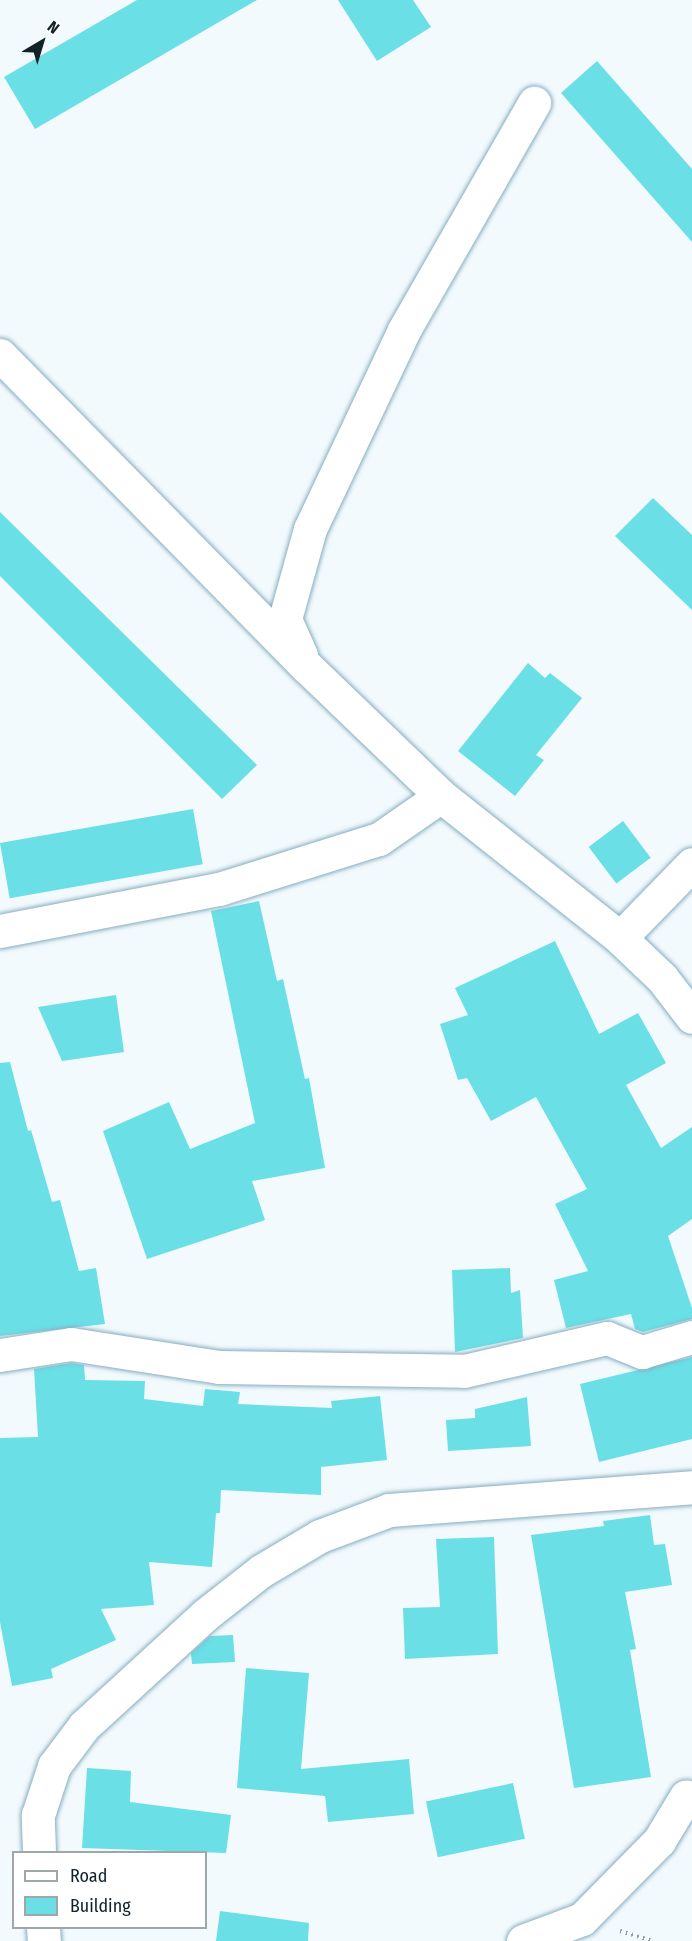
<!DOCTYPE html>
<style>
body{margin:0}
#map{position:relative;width:692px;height:1941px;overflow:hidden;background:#f2fafe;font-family:"Fira Sans Condensed",sans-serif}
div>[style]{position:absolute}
.building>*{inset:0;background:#6adfe6;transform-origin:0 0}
.path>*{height:4px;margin-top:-2px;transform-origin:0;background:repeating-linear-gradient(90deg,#929da3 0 1.5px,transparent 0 6px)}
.roads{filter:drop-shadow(0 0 2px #86adbf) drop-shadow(0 0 2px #86adbf)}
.minor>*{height:33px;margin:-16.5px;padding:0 16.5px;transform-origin:16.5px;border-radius:16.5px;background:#fff}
span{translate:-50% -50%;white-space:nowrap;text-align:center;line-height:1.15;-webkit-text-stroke:6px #fff;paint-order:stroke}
.legend{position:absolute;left:12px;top:1851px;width:195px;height:78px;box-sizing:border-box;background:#fff;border:2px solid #a0a7a9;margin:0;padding:8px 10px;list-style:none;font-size:18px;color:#122229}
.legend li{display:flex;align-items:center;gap:12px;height:30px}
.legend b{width:30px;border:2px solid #a0a7a9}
.north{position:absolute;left:12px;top:12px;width:60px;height:60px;-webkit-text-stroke:4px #fff;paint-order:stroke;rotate:38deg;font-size:16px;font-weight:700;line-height:24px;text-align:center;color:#122229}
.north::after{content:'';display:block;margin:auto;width:21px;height:27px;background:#122229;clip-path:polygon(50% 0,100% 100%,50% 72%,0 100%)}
</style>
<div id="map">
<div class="building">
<div style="clip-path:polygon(137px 0,257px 0,35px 129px,4px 77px)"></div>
<div style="clip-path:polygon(338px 0,413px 0,431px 27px,377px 61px)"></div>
<div style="clip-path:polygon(597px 61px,692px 169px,692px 242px,561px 93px)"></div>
<div style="clip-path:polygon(653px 498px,692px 535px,692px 610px,615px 536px)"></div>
<div style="clip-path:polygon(0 512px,257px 765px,222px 799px,0 576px)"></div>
<div style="clip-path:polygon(528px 663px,545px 678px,550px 673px,582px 698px,536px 755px,544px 760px,515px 796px,458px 751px)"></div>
<div style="left:193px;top:809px;width:56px;height:196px;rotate:80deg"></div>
<div style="left:623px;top:821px;width:46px;height:43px;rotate:53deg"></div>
<div style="clip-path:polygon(259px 901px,277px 981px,283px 979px,305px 1079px,309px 1078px,325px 1168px,252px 1181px,265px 1220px,147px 1259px,103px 1131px,169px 1102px,190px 1149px,255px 1123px,211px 911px)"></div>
<div style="clip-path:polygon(555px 941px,599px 1034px,638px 1013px,666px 1063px,626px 1085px,661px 1148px,692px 1127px,692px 1219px,668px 1236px,692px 1308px,692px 1319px,643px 1332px,635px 1329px,631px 1314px,566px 1328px,554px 1280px,588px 1271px,555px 1204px,587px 1189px,536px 1097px,491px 1121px,467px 1078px,458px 1080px,440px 1024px,468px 1015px,455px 988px)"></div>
<div style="clip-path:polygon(116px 995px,124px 1052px,62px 1061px,38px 1007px)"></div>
<div style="clip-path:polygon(10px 1062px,28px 1131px,31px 1130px,52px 1202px,60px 1200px,79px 1271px,96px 1268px,105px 1324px,0 1336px,0 1063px)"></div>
<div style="clip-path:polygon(510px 1268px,511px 1293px,520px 1290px,523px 1338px,455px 1352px,452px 1270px)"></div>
<div style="clip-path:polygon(692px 1357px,692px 1439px,599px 1462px,580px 1384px)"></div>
<div style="clip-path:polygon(71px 1363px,84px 1365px,85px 1380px,145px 1381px,144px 1399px,203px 1406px,205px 1389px,240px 1392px,238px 1404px,332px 1408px,331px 1401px,380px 1396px,387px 1460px,321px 1467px,321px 1495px,221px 1490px,220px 1513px,216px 1513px,212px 1567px,149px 1562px,154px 1605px,101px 1609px,116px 1640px,51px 1669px,53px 1678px,12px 1686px,0 1622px,0 1438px,38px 1437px,34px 1369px)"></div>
<div style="clip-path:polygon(527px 1397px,531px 1446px,448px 1451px,446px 1420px,475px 1418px,475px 1409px)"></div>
<div style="clip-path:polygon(650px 1515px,654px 1545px,665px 1544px,672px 1585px,625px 1592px,636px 1649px,630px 1650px,651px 1777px,574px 1788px,531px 1535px,604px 1526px,603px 1521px)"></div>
<div style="clip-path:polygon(494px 1537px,498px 1654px,405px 1659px,403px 1608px,440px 1607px,436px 1539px)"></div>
<div style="clip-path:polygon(233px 1635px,235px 1662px,192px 1664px,191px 1653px,210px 1636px)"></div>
<div style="clip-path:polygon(246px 1668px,309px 1673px,301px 1769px,409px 1759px,414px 1814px,328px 1822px,325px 1796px,237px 1788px)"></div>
<div style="clip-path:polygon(87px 1768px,131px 1771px,130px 1802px,231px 1815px,226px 1853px,82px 1848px)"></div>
<div style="left:513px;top:1783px;width:57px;height:89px;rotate:78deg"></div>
<div style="clip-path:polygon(220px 1911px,309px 1923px,308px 1941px,216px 1941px)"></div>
</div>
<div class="path">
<div style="left:620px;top:1931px;width:34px;rotate:17deg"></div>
</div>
<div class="roads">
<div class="minor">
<div style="left:0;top:355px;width:438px;rotate:45.5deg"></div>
<div style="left:307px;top:667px;width:186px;rotate:43.9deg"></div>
<div style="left:441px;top:796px;width:228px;rotate:38.4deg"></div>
<div style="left:620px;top:938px;width:58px;rotate:43.6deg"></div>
<div style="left:662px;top:978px;width:49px;rotate:52.4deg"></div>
<div style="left:301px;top:655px;width:39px;rotate:-114deg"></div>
<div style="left:285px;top:619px;width:93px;rotate:-74.5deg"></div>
<div style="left:310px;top:529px;width:220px;rotate:-64.7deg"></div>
<div style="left:404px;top:330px;width:262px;rotate:-60.2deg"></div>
<div style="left:0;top:931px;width:223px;rotate:-10.9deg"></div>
<div style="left:219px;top:889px;width:168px;rotate:-17.4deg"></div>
<div style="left:379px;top:839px;width:75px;rotate:-34.7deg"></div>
<div style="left:620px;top:938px;width:103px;rotate:-45.8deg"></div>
<div style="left:0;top:1355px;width:72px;rotate:-8.8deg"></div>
<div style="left:71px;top:1344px;width:150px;rotate:8.8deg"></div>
<div style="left:219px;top:1367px;width:245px;rotate:0.9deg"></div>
<div style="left:464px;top:1371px;width:147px;rotate:-13deg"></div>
<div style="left:607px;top:1338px;width:38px;rotate:22deg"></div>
<div style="left:642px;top:1352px;width:52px;rotate:-16.7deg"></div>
<div style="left:39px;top:1852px;width:37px;rotate:-92deg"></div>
<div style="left:38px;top:1815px;width:52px;rotate:-71.9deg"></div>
<div style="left:54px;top:1766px;width:50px;rotate:-53.1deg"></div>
<div style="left:84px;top:1726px;width:164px;rotate:-42.5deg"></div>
<div style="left:205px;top:1615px;width:71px;rotate:-38.2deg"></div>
<div style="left:261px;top:1571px;width:69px;rotate:-30.7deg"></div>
<div style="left:320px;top:1536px;width:74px;rotate:-20.6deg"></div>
<div style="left:389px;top:1510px;width:304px;rotate:-4.3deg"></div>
<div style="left:43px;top:1928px;width:13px;rotate:86deg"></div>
<div style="left:523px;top:1941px;width:63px;rotate:-20.4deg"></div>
<div style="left:582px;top:1919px;width:110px;rotate:-45.4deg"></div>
<div style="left:659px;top:1841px;width:52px;rotate:-59deg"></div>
</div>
</div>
<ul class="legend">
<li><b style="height:8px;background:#fff"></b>Road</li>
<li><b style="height:16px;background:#6adfe6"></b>Building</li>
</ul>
<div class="north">N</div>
</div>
